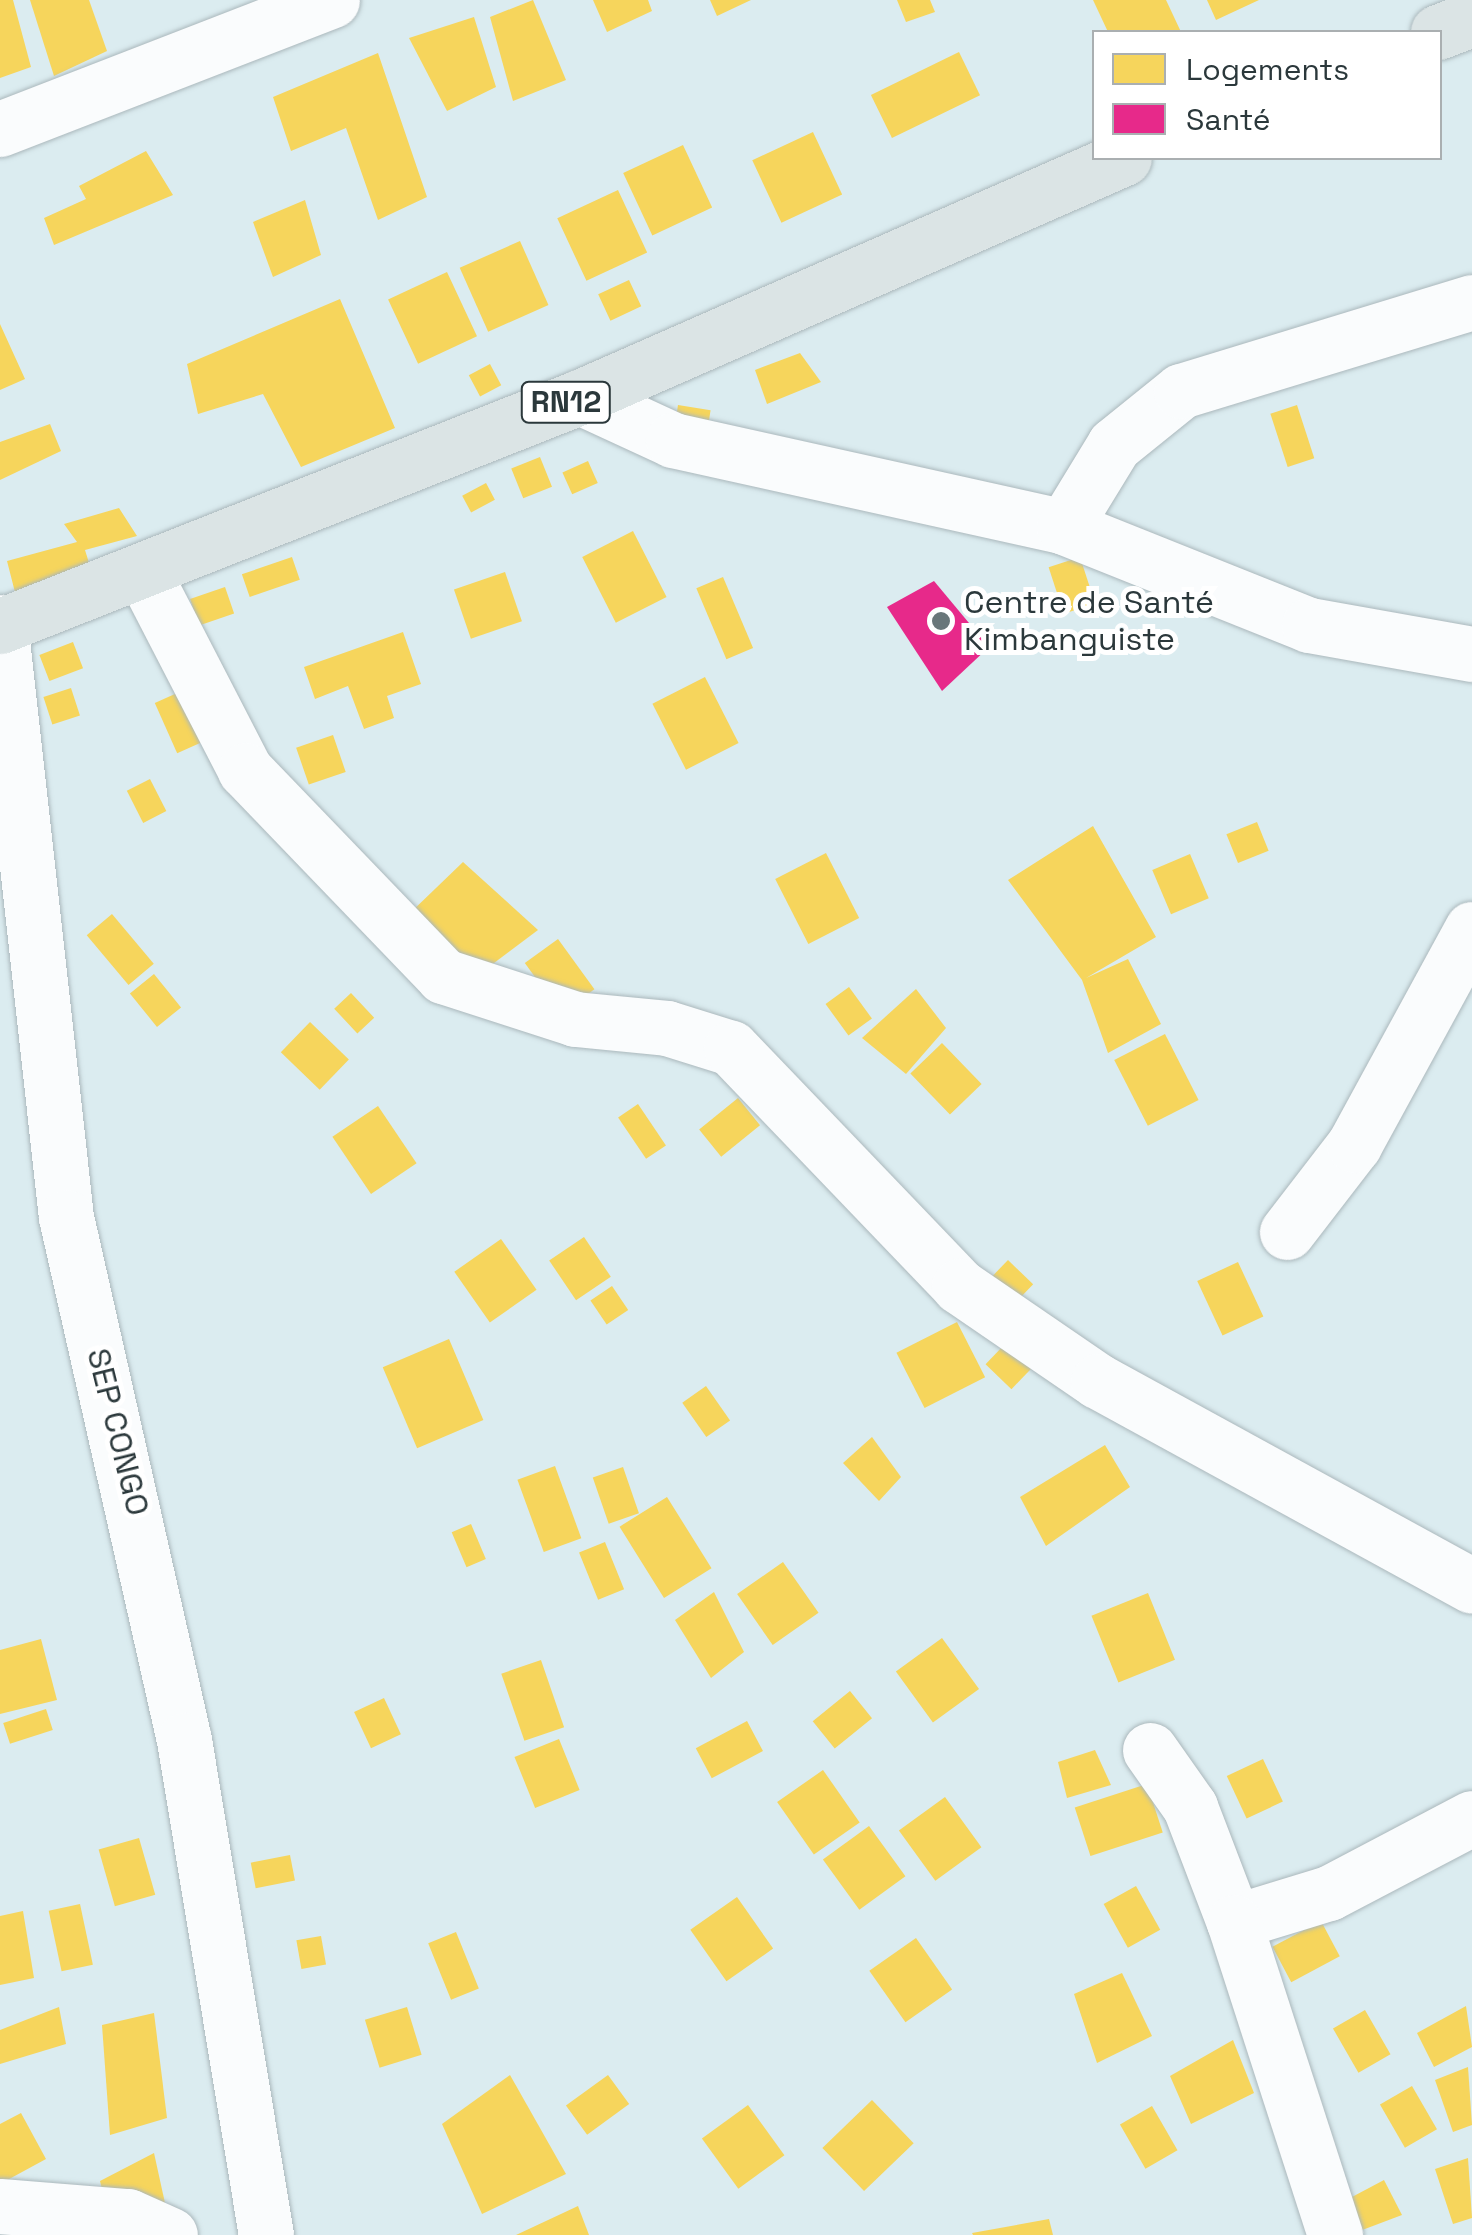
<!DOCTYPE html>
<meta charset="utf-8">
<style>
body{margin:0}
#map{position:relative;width:1472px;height:2235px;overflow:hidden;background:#dbecf0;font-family:"Space Grotesk",sans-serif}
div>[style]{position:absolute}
.homes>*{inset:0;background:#f6d55c;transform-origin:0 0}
.health>*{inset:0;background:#e7298a}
.roads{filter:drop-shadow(0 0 2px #abb8bc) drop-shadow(0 0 2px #abb8bc)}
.minor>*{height:55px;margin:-27.5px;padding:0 27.5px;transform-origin:27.5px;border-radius:27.5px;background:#fafcfd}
.major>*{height:55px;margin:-27.5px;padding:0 27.5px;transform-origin:27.5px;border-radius:27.5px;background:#dbe4e5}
.dots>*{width:28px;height:28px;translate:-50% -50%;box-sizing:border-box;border:5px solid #fff;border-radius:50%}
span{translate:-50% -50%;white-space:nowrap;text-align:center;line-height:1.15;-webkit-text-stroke:10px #fff;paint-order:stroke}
.shield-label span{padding:2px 8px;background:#fff;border:2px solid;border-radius:8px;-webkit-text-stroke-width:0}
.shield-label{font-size:30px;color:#2b383b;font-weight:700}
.poi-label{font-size:32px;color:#2b383b}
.left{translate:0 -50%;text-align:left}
.street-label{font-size:32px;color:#2b383b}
.legend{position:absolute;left:1092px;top:30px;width:350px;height:130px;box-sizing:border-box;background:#fff;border:2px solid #aaafb1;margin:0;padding:12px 18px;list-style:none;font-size:30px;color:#2b383b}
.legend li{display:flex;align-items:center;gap:20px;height:50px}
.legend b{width:50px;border:2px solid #aaafb1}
</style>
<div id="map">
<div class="homes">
<div style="clip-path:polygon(0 0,13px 0,31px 67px,0 78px)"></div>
<div style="clip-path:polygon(30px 0,89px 0,107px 51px,54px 76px)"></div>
<div style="clip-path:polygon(533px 0,566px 80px,513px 101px,490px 17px)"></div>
<div style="clip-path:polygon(593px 0,648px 0,652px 11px,607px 32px)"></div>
<div style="clip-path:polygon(710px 0,751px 0,717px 16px)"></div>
<div style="clip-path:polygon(897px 0,930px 0,935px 12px,906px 22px)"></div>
<div style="clip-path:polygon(1093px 0,1166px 0,1181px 32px,1108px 32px)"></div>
<div style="clip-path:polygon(1207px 0,1259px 0,1216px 20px)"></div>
<div style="clip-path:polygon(474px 17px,496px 87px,447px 111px,409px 38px)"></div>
<div style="left:959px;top:52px;width:48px;height:98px;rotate:64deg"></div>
<div style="clip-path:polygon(378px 53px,427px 197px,378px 220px,346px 128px,291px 151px,273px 97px)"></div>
<div style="left:813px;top:132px;width:69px;height:67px;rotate:65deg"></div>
<div style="left:683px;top:145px;width:69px;height:66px;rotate:65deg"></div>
<div style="clip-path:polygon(146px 151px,173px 195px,54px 245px,44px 218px,86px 199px,79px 186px)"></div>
<div style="left:618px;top:190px;width:69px;height:67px;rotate:65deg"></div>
<div style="clip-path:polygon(305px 200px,321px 255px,273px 277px,253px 222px)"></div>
<div style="left:520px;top:241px;width:70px;height:66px;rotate:66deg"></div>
<div style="left:447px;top:272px;width:71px;height:65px;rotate:65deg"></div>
<div style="left:629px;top:280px;width:29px;height:34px;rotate:65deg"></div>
<div style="clip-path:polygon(340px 299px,395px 428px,301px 467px,263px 394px,198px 414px,187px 364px)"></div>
<div style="clip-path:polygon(0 324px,25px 379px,0 390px)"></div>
<div style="clip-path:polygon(800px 353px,821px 382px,767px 404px,755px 370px)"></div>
<div style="left:490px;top:364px;width:24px;height:24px;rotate:62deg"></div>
<div style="left:678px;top:405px;width:33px;height:21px;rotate:9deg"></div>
<div style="left:1297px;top:405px;width:56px;height:28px;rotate:72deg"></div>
<div style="clip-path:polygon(50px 424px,61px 451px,0 480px,0 442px)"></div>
<div style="left:540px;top:457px;width:32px;height:31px;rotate:68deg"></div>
<div style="left:588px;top:461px;width:24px;height:28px;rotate:66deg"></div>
<div style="left:486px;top:483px;width:19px;height:27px;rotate:62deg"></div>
<div style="clip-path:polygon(119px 508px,137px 536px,85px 550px,94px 579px,17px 600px,7px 561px,77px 542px,64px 524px)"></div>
<div style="left:633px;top:531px;width:74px;height:57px;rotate:63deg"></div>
<div style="left:292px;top:557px;width:24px;height:53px;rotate:71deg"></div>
<div style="left:1080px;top:557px;width:49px;height:33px;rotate:72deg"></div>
<div style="left:505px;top:572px;width:52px;height:54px;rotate:71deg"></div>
<div style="left:723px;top:577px;width:77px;height:29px;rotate:67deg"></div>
<div style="left:225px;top:587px;width:28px;height:37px;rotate:71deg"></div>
<div style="clip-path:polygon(403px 632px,421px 684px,387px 696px,394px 718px,364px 729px,348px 686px,315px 699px,304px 667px)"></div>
<div style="left:73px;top:642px;width:28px;height:36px;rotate:69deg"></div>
<div style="left:705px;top:677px;width:74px;height:59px;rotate:63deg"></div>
<div style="left:195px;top:685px;width:55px;height:44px;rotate:66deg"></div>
<div style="left:71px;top:688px;width:29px;height:29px;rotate:72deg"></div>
<div style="left:333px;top:735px;width:39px;height:39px;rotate:71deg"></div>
<div style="left:150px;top:779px;width:36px;height:26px;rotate:63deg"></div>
<div style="left:1257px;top:822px;width:31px;height:33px;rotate:68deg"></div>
<div style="clip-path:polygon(1093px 826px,1156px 937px,1086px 978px,1128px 959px,1161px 1024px,1108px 1053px,1082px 980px,1008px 880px)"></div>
<div style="left:826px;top:853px;width:73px;height:57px;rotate:63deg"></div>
<div style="left:1190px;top:854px;width:48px;height:41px;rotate:67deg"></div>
<div style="clip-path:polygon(463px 862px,538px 930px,466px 984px,409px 914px)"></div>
<div style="left:112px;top:914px;width:65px;height:33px;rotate:50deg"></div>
<div style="left:558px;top:939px;width:62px;height:41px;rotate:54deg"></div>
<div style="left:154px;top:974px;width:43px;height:31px;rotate:51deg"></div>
<div style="left:849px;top:987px;width:39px;height:29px;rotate:54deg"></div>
<div style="clip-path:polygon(916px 989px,946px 1028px,906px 1074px,862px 1038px)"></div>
<div style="left:351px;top:993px;width:34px;height:23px;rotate:47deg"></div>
<div style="left:310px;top:1022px;width:54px;height:42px;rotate:44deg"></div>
<div style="left:1165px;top:1034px;width:74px;height:57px;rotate:63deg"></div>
<div style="left:942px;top:1043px;width:57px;height:44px;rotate:46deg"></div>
<div style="left:738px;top:1098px;width:35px;height:50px;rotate:51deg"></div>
<div style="left:638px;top:1104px;width:50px;height:24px;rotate:56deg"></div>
<div style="left:378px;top:1106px;width:69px;height:55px;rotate:56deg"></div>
<div style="left:584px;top:1237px;width:48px;height:42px;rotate:56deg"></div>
<div style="left:501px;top:1239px;width:62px;height:57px;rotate:55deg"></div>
<div style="left:1008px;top:1260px;width:35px;height:32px;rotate:44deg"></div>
<div style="left:1238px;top:1262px;width:60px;height:45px;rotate:65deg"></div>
<div style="left:612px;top:1286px;width:29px;height:26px;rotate:56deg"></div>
<div style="left:957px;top:1322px;width:62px;height:68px;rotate:63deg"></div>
<div style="left:449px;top:1339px;width:88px;height:72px;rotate:67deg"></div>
<div style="left:1005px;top:1344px;width:36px;height:28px;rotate:44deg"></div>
<div style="left:706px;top:1386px;width:42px;height:29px;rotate:55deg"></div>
<div style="clip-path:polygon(872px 1437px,901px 1477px,879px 1501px,843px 1463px)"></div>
<div style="clip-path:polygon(1105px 1445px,1130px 1487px,1046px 1546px,1020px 1497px)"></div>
<div style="left:555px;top:1466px;width:77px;height:40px;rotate:70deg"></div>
<div style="left:623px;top:1467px;width:49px;height:32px;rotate:71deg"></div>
<div style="left:667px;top:1497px;width:84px;height:56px;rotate:58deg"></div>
<div style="left:471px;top:1524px;width:38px;height:21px;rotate:67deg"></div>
<div style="left:605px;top:1542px;width:51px;height:28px;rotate:68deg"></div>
<div style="left:783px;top:1562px;width:62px;height:56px;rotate:55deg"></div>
<div style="clip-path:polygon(714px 1592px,744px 1652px,711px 1678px,675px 1620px)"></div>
<div style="left:1148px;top:1593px;width:72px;height:61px;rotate:68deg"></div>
<div style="left:942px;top:1638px;width:63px;height:57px;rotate:54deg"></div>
<div style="clip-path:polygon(41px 1639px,57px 1700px,0 1714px,0 1650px)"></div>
<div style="left:541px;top:1660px;width:71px;height:42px;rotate:71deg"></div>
<div style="left:850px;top:1691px;width:35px;height:48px;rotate:51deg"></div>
<div style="left:384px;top:1698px;width:40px;height:33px;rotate:65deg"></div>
<div style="left:46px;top:1709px;width:22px;height:45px;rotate:72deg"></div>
<div style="left:747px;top:1721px;width:34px;height:58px;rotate:62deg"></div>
<div style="left:559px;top:1739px;width:55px;height:48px;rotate:68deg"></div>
<div style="clip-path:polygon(1095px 1750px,1111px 1785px,1067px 1798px,1058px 1762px)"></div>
<div style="left:1263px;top:1759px;width:47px;height:40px;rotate:65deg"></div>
<div style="left:823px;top:1770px;width:64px;height:56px;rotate:55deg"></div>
<div style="left:1147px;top:1784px;width:51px;height:76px;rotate:72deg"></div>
<div style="left:945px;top:1797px;width:62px;height:57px;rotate:54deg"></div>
<div style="left:869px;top:1826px;width:62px;height:57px;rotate:54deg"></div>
<div style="left:139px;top:1838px;width:59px;height:42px;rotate:74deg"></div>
<div style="left:290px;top:1855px;width:26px;height:40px;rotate:79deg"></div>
<div style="left:1136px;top:1886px;width:50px;height:37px;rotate:61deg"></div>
<div style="left:737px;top:1897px;width:63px;height:57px;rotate:55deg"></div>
<div style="left:80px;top:1904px;width:62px;height:32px;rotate:78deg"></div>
<div style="clip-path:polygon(23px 1911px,34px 1978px,0 1985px,0 1916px)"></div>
<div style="left:1321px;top:1921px;width:40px;height:55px;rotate:62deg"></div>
<div style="left:456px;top:1932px;width:61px;height:30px;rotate:68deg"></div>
<div style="left:321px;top:1936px;width:29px;height:25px;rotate:80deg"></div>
<div style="left:916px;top:1938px;width:63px;height:57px;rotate:55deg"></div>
<div style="clip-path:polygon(1122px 1973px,1152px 2036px,1097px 2063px,1074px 1994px)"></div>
<div style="clip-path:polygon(1466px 2006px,1472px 2047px,1434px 2067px,1417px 2033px)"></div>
<div style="clip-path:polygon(59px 2007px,66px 2044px,0 2064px,0 2030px)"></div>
<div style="left:407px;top:2007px;width:50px;height:44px;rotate:73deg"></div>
<div style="left:1365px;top:2010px;width:51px;height:37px;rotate:60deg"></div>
<div style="clip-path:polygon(154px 2013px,167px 2118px,110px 2135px,102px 2025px)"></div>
<div style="clip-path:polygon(1233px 2040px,1254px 2093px,1191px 2124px,1170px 2076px)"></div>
<div style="clip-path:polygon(1468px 2067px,1472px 2125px,1453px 2132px,1435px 2080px)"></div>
<div style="clip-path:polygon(510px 2075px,566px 2174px,482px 2214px,442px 2124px)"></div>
<div style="left:608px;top:2075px;width:36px;height:52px;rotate:54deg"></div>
<div style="left:1412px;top:2086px;width:50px;height:37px;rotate:60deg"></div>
<div style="left:872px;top:2100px;width:60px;height:69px;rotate:46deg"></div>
<div style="left:748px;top:2105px;width:62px;height:57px;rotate:54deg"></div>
<div style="left:1152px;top:2106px;width:51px;height:37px;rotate:60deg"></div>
<div style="clip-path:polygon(21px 2113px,46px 2159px,0 2184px,0 2124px)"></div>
<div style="clip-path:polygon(154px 2153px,172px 2235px,113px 2235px,100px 2181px)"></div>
<div style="clip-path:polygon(1468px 2158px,1472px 2218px,1453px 2224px,1435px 2169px)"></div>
<div style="clip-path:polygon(1384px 2180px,1402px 2215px,1349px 2235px,1335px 2206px)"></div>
<div style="clip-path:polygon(578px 2206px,589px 2235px,516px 2235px)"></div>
<div style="clip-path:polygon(1049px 2219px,1053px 2235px,973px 2235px,972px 2233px)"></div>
</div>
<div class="health">
<div style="clip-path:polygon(934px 581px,989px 647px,942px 691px,887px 607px)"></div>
</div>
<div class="roads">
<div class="minor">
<div style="left:0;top:129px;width:356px;rotate:-21.2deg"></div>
<div style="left:580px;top:397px;width:102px;rotate:24.8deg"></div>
<div style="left:673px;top:440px;width:401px;rotate:12.5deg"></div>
<div style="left:1064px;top:527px;width:264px;rotate:21.8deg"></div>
<div style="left:1309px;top:625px;width:166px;rotate:10.1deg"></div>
<div style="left:1064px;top:527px;width:96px;rotate:-58.6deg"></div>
<div style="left:1114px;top:445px;width:86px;rotate:-38.9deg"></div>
<div style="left:1181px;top:391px;width:304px;rotate:-17deg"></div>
<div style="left:143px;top:572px;width:223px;rotate:62.7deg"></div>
<div style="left:245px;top:770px;width:286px;rotate:46.1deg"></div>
<div style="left:443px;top:976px;width:139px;rotate:18deg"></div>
<div style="left:575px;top:1019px;width:92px;rotate:5.6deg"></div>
<div style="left:667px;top:1028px;width:67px;rotate:17.4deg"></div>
<div style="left:731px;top:1048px;width:330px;rotate:46.2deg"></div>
<div style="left:959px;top:1286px;width:168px;rotate:34.4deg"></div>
<div style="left:1098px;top:1381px;width:426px;rotate:28.7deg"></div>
<div style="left:0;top:622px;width:599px;rotate:83.67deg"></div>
<div style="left:66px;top:1217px;width:536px;rotate:77.29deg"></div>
<div style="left:184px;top:1740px;width:502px;rotate:80.59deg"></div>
<div style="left:1287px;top:1232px;width:110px;rotate:-52.4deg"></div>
<div style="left:1354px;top:1145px;width:246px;rotate:-61.4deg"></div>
<div style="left:1150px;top:1750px;width:70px;rotate:54.9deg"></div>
<div style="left:1190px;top:1807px;width:123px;rotate:69.1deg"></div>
<div style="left:1234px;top:1922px;width:99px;rotate:-17deg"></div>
<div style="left:1329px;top:1893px;width:161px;rotate:-27.7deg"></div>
<div style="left:1234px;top:1922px;width:329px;rotate:72.1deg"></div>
<div style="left:0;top:2206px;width:128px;rotate:4.5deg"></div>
<div style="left:128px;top:2216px;width:46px;rotate:24.3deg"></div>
</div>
<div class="major">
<div style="left:1438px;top:32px;width:36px;rotate:-21deg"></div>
<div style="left:0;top:626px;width:624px;rotate:-21.55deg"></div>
<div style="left:580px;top:397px;width:594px;rotate:-23.72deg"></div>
</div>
</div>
<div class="dots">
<div style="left:941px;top:621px;background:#69777a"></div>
</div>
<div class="shield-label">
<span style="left:566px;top:402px">RN12</span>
</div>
<div class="poi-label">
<span class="left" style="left:964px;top:621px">Centre de Santé<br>Kimbanguiste</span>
</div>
<div class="street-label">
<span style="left:118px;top:1432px;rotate:76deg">SEP CONGO</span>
</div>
<ul class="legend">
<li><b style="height:28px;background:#f6d55c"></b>Logements</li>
<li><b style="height:28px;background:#e7298a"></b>Santé</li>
</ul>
</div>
